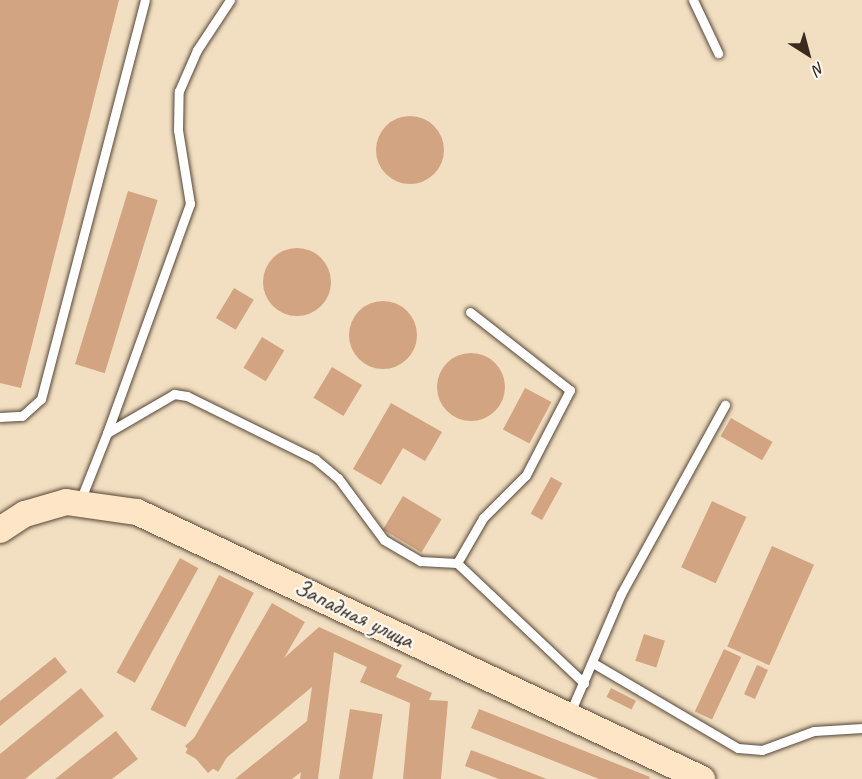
<!DOCTYPE html>
<meta charset="utf-8">
<style>
body{margin:0}
#map{position:relative;width:862px;height:779px;overflow:hidden;background:#f2dfc1;font-family:Caveat,sans-serif}
div>[style]{position:absolute}
.building>*{inset:0;background:#d2a481;transform-origin:0 0}
.round{border-radius:50%}
.roads{filter:drop-shadow(0 0 2px #564536) drop-shadow(0 0 2px #564536)}
.lane>*{height:9px;margin:-4.5px;padding:0 4.5px;transform-origin:4.5px;border-radius:4.5px;background:#fff}
.secondary>*{height:26px;margin:-13px;padding:0 13px;transform-origin:13px;border-radius:13px;background:#fde5c5}
span{translate:-50% -50%;white-space:nowrap;text-align:center;line-height:1.15;-webkit-text-stroke:4.5px #fdfcf7;paint-order:stroke}
.street-label{font-size:24px;color:#3b2a1e}
.north{position:absolute;left:778px;top:24px;width:60px;height:60px;-webkit-text-stroke:4px #fdfcf7;paint-order:stroke;rotate:144deg;font-size:16px;font-weight:700;line-height:24px;text-align:center;color:#3b2a1e}
.north::after{content:'';display:block;margin:auto;width:21px;height:27px;background:#3b2a1e;clip-path:polygon(50% 0,100% 100%,50% 72%,0 100%)}
</style>
<div id="map">
<div class="building">
<div style="clip-path:polygon(0 0,119px 0,21px 388px,0 383px)"></div>
<div class="round" style="left:376px;top:116px;width:68px;height:68px"></div>
<div style="left:128px;top:191px;width:31px;height:181px;rotate:17deg"></div>
<div class="round" style="left:263px;top:248px;width:68px;height:68px"></div>
<div style="left:234px;top:288px;width:23px;height:35px;rotate:31deg"></div>
<div class="round" style="left:349px;top:301px;width:68px;height:68px"></div>
<div style="left:262px;top:337px;width:26px;height:36px;rotate:31deg"></div>
<div class="round" style="left:437px;top:353px;width:68px;height:68px"></div>
<div style="left:332px;top:367px;width:35px;height:36px;rotate:31deg"></div>
<div style="left:525px;top:388px;width:30px;height:47px;rotate:28deg"></div>
<div style="clip-path:polygon(391px 403px,442px 432px,425px 461px,403px 448px,381px 485px,353px 469px)"></div>
<div style="left:731px;top:418px;width:48px;height:21px;rotate:30deg"></div>
<div style="left:551px;top:477px;width:13px;height:42px;rotate:29deg"></div>
<div style="left:403px;top:496px;width:45px;height:39px;rotate:31deg"></div>
<div style="left:712px;top:501px;width:38px;height:73px;rotate:25deg"></div>
<div style="left:772px;top:546px;width:46px;height:110px;rotate:24deg"></div>
<div style="left:180px;top:558px;width:21px;height:131px;rotate:29deg"></div>
<div style="left:219px;top:575px;width:39px;height:151px;rotate:27deg"></div>
<div style="left:272px;top:603px;width:38px;height:173px;rotate:30deg"></div>
<div style="clip-path:polygon(319px 627px,402px 665px,396px 677px,432px 693px,429px 700px,448px 701px,441px 779px,403px 779px,410px 703px,360px 682px,367px 667px,334px 652px,318px 779px,300px 779px,301px 772px,292px 779px,235px 779px,307px 721px,312px 687px,208px 773px,185px 746px)"></div>
<div style="left:644px;top:634px;width:22px;height:28px;rotate:18deg"></div>
<div style="left:724px;top:649px;width:19px;height:69px;rotate:25deg"></div>
<div style="clip-path:polygon(55px 657px,67px 672px,0 726px,0 701px)"></div>
<div style="left:757px;top:665px;width:12px;height:32px;rotate:24deg"></div>
<div style="clip-path:polygon(81px 688px,104px 716px,25px 779px,0 779px,0 754px)"></div>
<div style="left:611px;top:688px;width:28px;height:10px;rotate:27deg"></div>
<div style="left:350px;top:709px;width:33px;height:71px;rotate:9deg"></div>
<div style="clip-path:polygon(479px 709px,650px 777px,649px 779px,599px 779px,471px 728px)"></div>
<div style="clip-path:polygon(116px 731px,138px 759px,112px 779px,55px 779px)"></div>
<div style="clip-path:polygon(471px 750px,547px 779px,499px 779px,465px 766px)"></div>
</div>
<div class="roads">
<div class="lane">
<div style="left:693px;top:0;width:59px;rotate:64.7deg"></div>
<div style="left:470px;top:312px;width:127px;rotate:38deg"></div>
<div style="left:570px;top:390px;width:96px;rotate:117.4deg"></div>
<div style="left:526px;top:475px;width:61px;rotate:135deg"></div>
<div style="left:483px;top:518px;width:52px;rotate:120deg"></div>
<div style="left:457px;top:563px;width:175px;rotate:43.4deg"></div>
<div style="left:0;top:417px;width:22px;rotate:-3deg"></div>
<div style="left:22px;top:416px;width:25px;rotate:-42deg"></div>
<div style="left:41px;top:399px;width:412px;rotate:-75.4deg"></div>
<div style="left:107px;top:433px;width:244px;rotate:-70.1deg"></div>
<div style="left:190px;top:204px;width:75px;rotate:-99.2deg"></div>
<div style="left:178px;top:130px;width:39px;rotate:-89deg"></div>
<div style="left:179px;top:91px;width:45px;rotate:-66.3deg"></div>
<div style="left:197px;top:50px;width:60px;rotate:-56.6deg"></div>
<div style="left:80px;top:501px;width:73px;rotate:-68.3deg"></div>
<div style="left:107px;top:433px;width:78px;rotate:-30.2deg"></div>
<div style="left:174px;top:394px;width:13px;rotate:9deg"></div>
<div style="left:187px;top:396px;width:143px;rotate:26.2deg"></div>
<div style="left:315px;top:459px;width:30px;rotate:40deg"></div>
<div style="left:338px;top:478px;width:77px;rotate:53.4deg"></div>
<div style="left:384px;top:540px;width:42px;rotate:30.3deg"></div>
<div style="left:420px;top:561px;width:37px;rotate:3deg"></div>
<div style="left:593px;top:663px;width:168px;rotate:30.4deg"></div>
<div style="left:738px;top:748px;width:24px;rotate:5deg"></div>
<div style="left:762px;top:750px;width:55px;rotate:-20.1deg"></div>
<div style="left:814px;top:731px;width:48px;rotate:-3.6deg"></div>
<div style="left:570px;top:713px;width:129px;rotate:-66.8deg"></div>
<div style="left:621px;top:594px;width:216px;rotate:-61.2deg"></div>
</div>
<div class="secondary">
<div style="left:0;top:530px;width:30px;rotate:-33deg"></div>
<div style="left:25px;top:514px;width:43px;rotate:-16.3deg"></div>
<div style="left:66px;top:502px;width:72px;rotate:8deg"></div>
<div style="left:137px;top:512px;width:625px;rotate:25.29deg"></div>
</div>
</div>
<div class="street-label">
<span style="left:354px;top:614px;rotate:26deg">Западная улица</span>
</div>
<div class="north">N</div>
</div>
